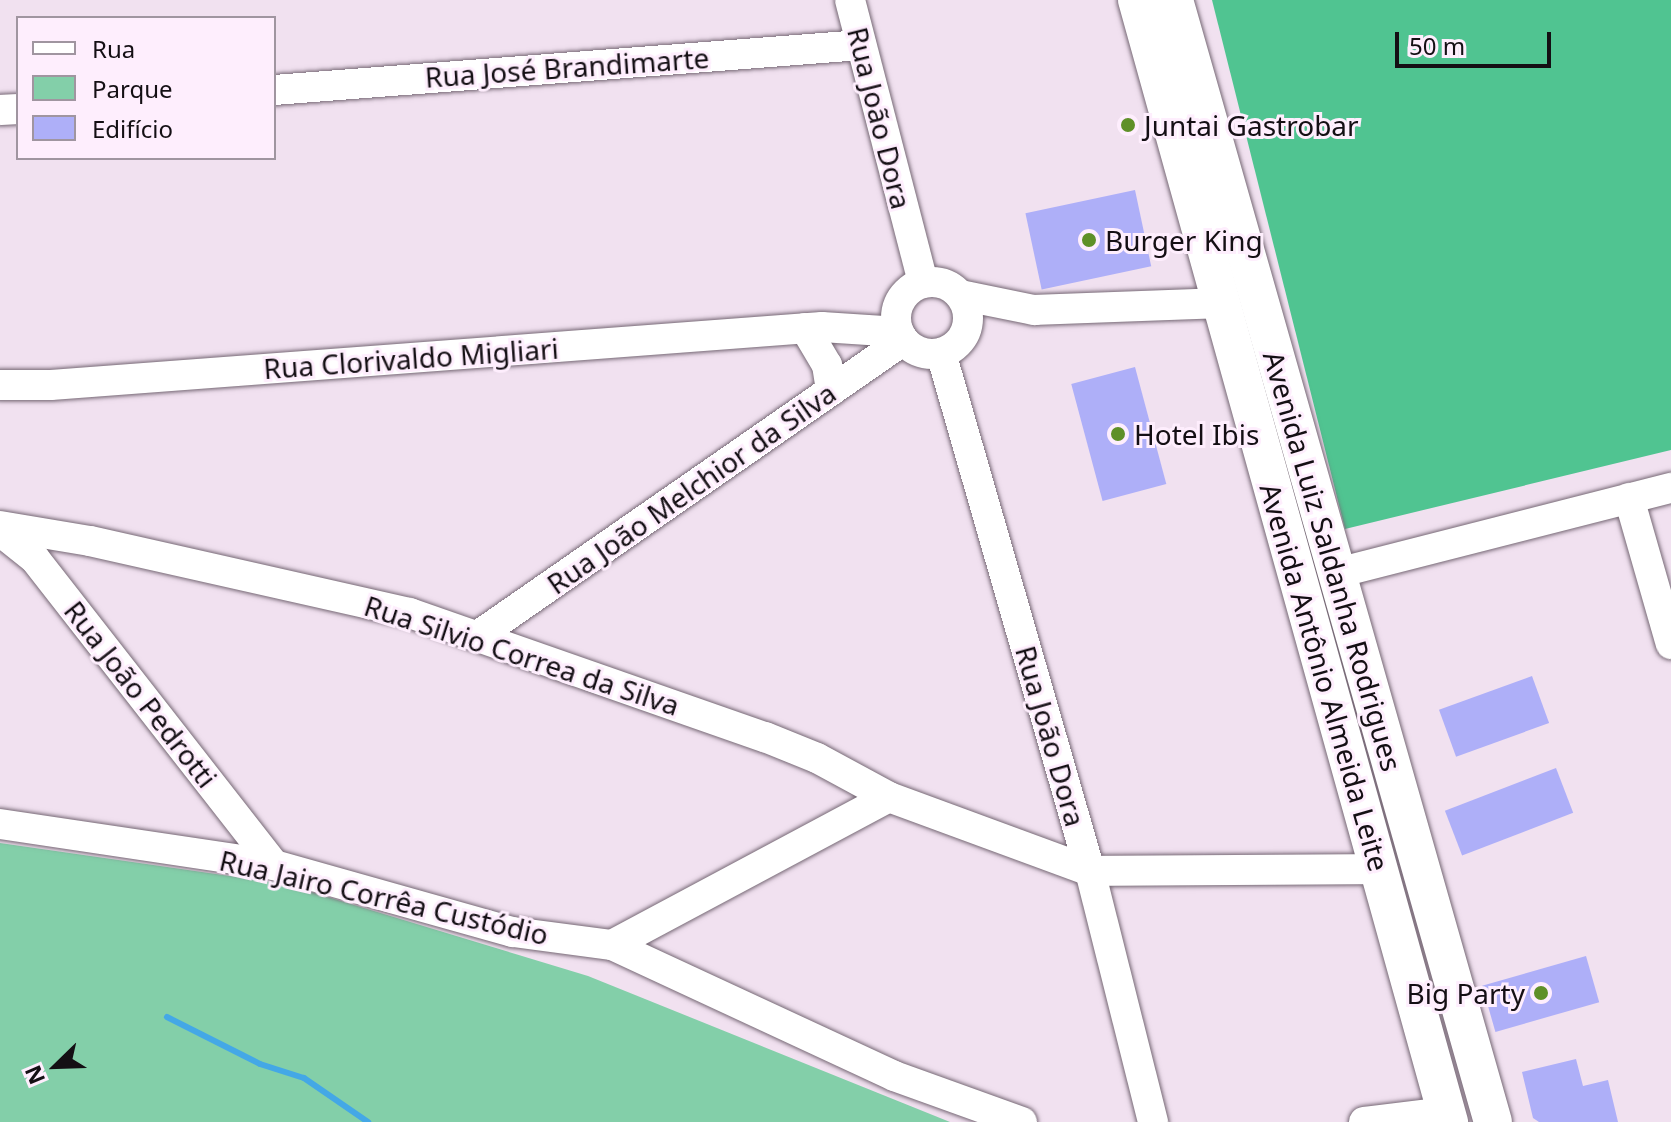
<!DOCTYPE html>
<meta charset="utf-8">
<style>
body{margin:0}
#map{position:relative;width:1671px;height:1122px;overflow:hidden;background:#f1e1f0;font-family:"Noto Sans",sans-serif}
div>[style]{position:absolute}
.green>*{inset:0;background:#83cfa9}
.forest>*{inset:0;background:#50c491}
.stream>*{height:6px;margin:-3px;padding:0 3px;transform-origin:3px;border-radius:3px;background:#44a8e6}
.building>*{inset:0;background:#aeaff8;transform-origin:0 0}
.roads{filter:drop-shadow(0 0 2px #766875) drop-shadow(0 0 2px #766875)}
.minor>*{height:30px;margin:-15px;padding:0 15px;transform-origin:15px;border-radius:15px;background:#fff}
.minor>.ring{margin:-15px;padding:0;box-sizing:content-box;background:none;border:30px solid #fff;border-radius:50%}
.major>*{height:38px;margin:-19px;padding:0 19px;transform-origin:19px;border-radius:19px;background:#fff}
.dots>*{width:22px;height:22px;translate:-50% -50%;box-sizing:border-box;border:4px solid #feeefd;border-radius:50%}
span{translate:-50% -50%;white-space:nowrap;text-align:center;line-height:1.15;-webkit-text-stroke:6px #feeefd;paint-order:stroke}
.street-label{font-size:28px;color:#140f14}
.poi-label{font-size:28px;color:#140f14}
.left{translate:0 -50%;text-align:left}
.right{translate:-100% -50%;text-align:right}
.legend{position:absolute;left:16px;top:16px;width:260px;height:144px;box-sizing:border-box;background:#feeefd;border:2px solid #a095a0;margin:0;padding:10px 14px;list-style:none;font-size:24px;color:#140f14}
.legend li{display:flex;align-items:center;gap:16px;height:40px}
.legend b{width:40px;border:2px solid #a095a0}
.north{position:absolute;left:16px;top:1026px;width:80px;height:80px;-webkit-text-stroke:6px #feeefd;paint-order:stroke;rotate:247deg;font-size:22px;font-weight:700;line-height:32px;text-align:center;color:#140f14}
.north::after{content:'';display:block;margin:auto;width:28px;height:36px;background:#140f14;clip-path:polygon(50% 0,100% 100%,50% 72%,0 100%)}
.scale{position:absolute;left:1395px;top:32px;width:156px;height:36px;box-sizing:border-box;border:4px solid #140f14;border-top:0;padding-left:10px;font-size:24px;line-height:28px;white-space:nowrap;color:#140f14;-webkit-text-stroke:6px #feeefd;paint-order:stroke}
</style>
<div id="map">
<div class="green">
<div style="clip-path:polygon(0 843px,285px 884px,588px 976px,950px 1122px,0 1122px)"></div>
</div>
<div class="forest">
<div style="clip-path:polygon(1212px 0,1671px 0,1671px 450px,1345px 529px)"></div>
</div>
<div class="stream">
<div style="left:167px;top:1017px;width:104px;rotate:26.8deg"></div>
<div style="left:260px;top:1064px;width:46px;rotate:17.7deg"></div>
<div style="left:304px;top:1078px;width:78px;rotate:34.5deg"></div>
</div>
<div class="building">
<div style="left:1135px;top:190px;width:78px;height:112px;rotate:78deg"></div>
<div style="left:1135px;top:367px;width:121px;height:66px;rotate:75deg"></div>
<div style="left:1532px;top:676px;width:50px;height:99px;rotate:70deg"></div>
<div style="left:1556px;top:768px;width:48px;height:119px;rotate:69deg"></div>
<div style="left:1586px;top:956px;width:48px;height:108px;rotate:74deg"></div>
<div style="clip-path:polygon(1576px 1059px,1583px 1086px,1608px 1080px,1618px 1122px,1539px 1122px,1533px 1118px,1522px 1072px)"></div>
</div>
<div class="roads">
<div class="minor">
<div style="left:850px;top:0;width:292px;rotate:75.5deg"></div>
<div style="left:274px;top:90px;width:589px;rotate:-4.38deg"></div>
<div style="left:0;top:110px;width:18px;rotate:-3deg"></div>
<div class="ring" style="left:896px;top:282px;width:42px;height:42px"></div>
<div style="left:960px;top:295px;width:76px;rotate:11.5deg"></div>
<div style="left:1034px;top:310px;width:188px;rotate:-2.1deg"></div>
<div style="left:805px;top:328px;width:43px;rotate:59.3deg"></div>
<div style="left:827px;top:365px;width:26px;rotate:81deg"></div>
<div style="left:941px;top:353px;width:539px;rotate:73.95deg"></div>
<div style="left:1090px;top:871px;width:259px;rotate:75.9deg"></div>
<div style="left:0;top:385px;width:51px"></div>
<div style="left:51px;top:385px;width:773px;rotate:-4.3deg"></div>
<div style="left:822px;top:327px;width:77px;rotate:3.7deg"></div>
<div style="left:1629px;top:498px;width:152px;rotate:74deg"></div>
<div style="left:0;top:526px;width:91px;rotate:9.5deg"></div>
<div style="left:90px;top:541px;width:328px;rotate:12.7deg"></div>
<div style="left:410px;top:613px;width:376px;rotate:19.3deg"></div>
<div style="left:765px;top:737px;width:56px;rotate:22deg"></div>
<div style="left:817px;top:758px;width:82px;rotate:28.4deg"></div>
<div style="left:889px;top:797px;width:214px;rotate:20.2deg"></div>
<div style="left:1090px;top:871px;width:289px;rotate:-0.4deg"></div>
<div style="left:0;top:531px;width:45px;rotate:38.7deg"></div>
<div style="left:35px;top:559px;width:388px;rotate:52deg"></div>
<div style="left:1337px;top:573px;width:345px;rotate:-14.3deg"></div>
<div style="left:479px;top:635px;width:517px;rotate:-34.77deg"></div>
<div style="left:0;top:824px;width:277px;rotate:8.5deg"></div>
<div style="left:274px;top:865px;width:248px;rotate:15.7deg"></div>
<div style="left:513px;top:932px;width:100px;rotate:7.5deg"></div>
<div style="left:612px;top:945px;width:311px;rotate:24.9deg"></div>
<div style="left:894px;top:1076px;width:136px;rotate:19.8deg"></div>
<div style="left:612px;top:945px;width:314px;rotate:-28.1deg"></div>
<div style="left:1364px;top:1122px;width:83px;rotate:-7deg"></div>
</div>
<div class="major">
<div style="left:1137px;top:0;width:1165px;rotate:74.46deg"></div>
<div style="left:1174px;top:0;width:1166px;rotate:74.13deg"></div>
</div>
</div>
<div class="dots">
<div style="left:1128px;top:125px;background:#5f9028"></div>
<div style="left:1089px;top:240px;background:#5f9028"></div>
<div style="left:1118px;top:434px;background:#5f9028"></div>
<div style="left:1541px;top:993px;background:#5f9028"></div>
</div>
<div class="street-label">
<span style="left:567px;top:67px;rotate:-4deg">Rua José Brandimarte</span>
<span style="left:880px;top:118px;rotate:76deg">Rua João Dora</span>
<span style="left:411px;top:358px;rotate:-4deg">Rua Clorivaldo Migliari</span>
<span style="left:691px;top:488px;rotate:-35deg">Rua João Melchior da Silva</span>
<span style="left:1333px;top:561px;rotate:74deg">Avenida Luiz Saldanha Rodrigues</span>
<span style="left:522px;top:655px;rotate:18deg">Rua Silvio Correa da Silva</span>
<span style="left:1325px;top:677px;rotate:74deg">Avenida Antônio Almeida Leite</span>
<span style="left:141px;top:694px;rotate:52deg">Rua João Pedrotti</span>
<span style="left:1051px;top:736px;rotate:74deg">Rua João Dora</span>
<span style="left:384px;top:897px;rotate:13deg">Rua Jairo Corrêa Custódio</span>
</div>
<div class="poi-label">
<span class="left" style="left:1144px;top:125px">Juntai Gastrobar</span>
<span class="left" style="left:1105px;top:240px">Burger King</span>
<span class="left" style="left:1134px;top:434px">Hotel Ibis</span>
<span class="right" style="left:1525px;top:993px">Big Party</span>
</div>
<ul class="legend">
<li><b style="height:10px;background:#fff"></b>Rua</li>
<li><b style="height:22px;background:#83cfa9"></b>Parque</li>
<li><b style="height:22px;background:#aeaff8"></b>Edifício</li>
</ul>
<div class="north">N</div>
<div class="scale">50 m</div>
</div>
